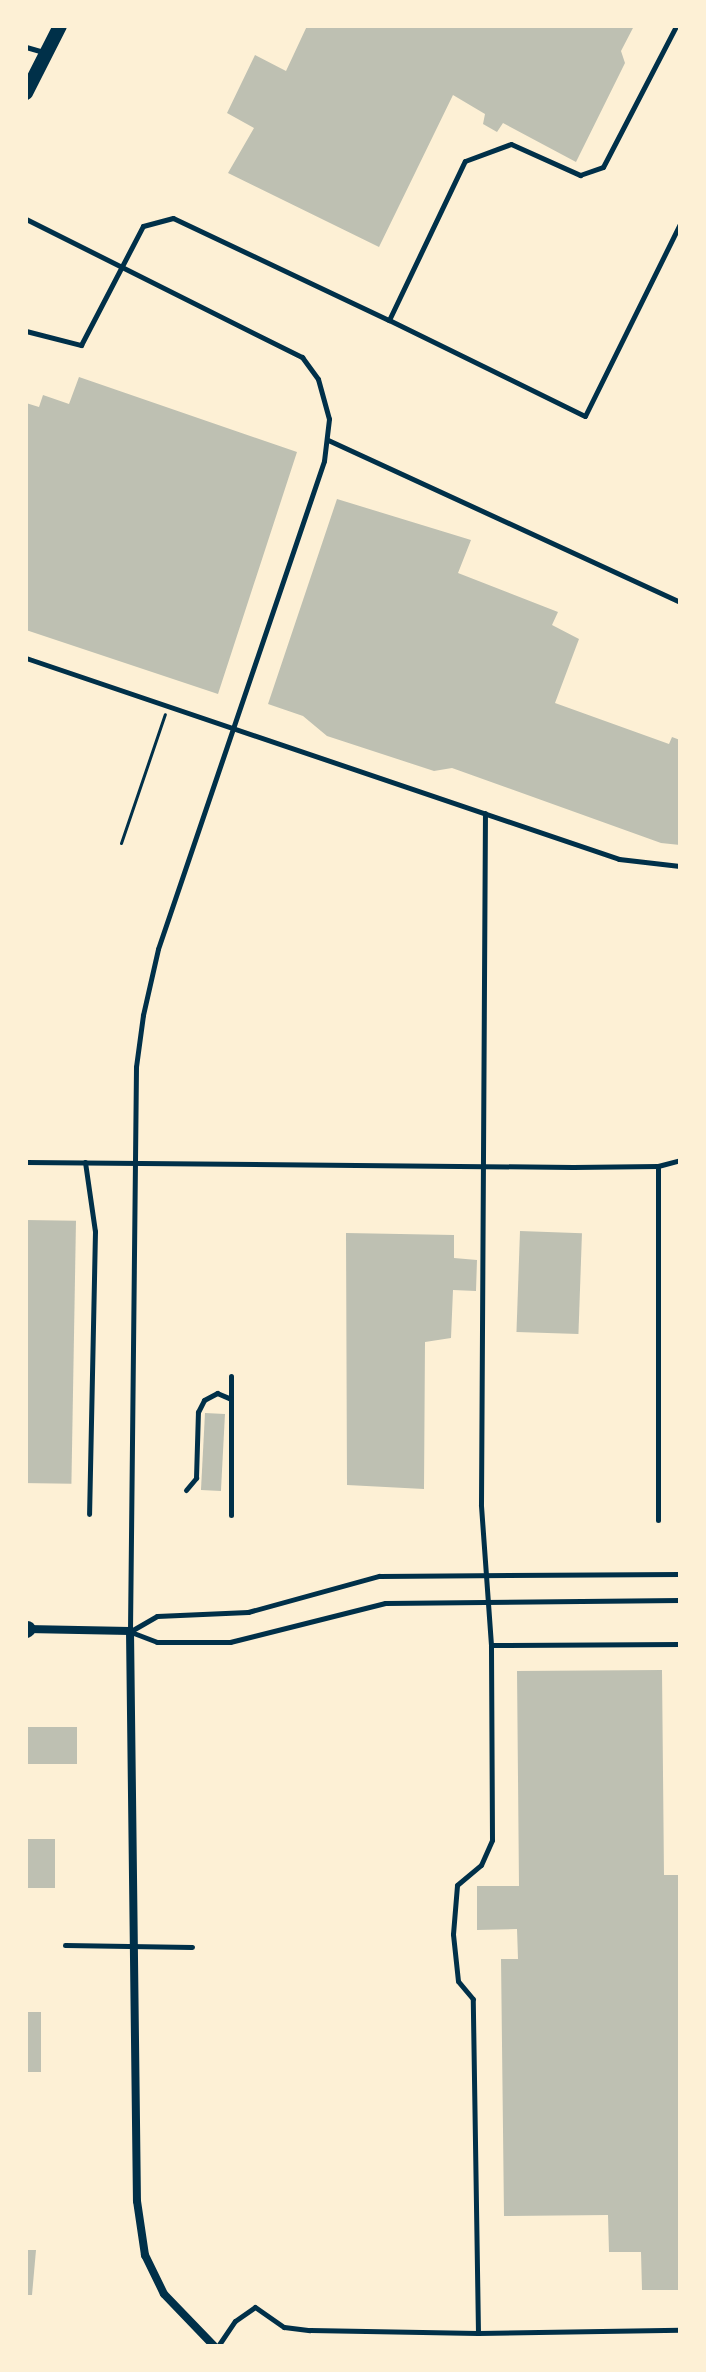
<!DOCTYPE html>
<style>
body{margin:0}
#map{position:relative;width:706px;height:2372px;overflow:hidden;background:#fdf0d5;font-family:"Titillium Web",sans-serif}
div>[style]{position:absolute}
.building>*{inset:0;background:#bec0b2;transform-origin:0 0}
.path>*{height:3px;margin:-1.5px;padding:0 1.5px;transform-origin:1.5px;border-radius:1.5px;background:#003049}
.service>*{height:5px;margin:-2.5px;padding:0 2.5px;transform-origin:2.5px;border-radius:2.5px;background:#003049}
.minor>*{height:8px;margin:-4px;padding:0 4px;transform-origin:4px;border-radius:4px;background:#003049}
.tertiary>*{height:14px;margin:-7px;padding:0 7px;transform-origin:7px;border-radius:7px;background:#003049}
.primary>*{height:16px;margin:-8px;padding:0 8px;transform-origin:8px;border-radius:8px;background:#003049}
span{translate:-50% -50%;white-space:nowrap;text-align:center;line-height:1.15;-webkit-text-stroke:8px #fdf0d5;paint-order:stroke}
.frame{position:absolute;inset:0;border:28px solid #fdf0d5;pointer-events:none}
</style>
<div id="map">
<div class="building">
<div style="clip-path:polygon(307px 26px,634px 26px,621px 51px,625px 63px,576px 162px,503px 123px,497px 132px,483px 124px,485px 114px,453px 95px,379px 247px,228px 173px,254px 128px,227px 113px,255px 55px,286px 71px)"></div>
<div style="clip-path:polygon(79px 377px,297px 452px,218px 694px,26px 630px,26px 403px,39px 407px,43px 395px,69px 404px)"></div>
<div style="clip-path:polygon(337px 499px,471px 540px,458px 573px,558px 612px,552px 625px,579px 639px,555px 703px,669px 744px,672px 737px,680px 740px,680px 845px,661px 843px,452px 768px,434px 771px,327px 736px,303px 716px,268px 704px)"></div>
<div style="left:26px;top:1220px;width:50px;height:263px;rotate:1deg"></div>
<div style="left:520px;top:1231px;width:62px;height:101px;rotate:2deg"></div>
<div style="clip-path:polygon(346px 1233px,454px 1235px,454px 1258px,477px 1260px,476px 1291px,453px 1290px,451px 1338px,425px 1342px,424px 1489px,347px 1485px)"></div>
<div style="left:205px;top:1413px;width:20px;height:77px;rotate:3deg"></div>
<div style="clip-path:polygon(662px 1670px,664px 1875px,680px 1875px,680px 2290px,642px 2290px,641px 2252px,609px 2252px,608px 2215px,504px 2216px,501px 1959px,518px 1959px,517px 1929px,477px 1930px,477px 1886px,519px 1886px,517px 1671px)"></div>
<div style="left:26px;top:1727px;width:51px;height:37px"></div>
<div style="left:26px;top:1839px;width:29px;height:49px"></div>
<div style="left:26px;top:2012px;width:15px;height:60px"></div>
<div style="clip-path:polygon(26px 2250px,36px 2250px,32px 2295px,26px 2295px)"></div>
</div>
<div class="path">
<div style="left:121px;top:843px;width:136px;rotate:-71.2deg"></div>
</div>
<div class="service">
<div style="left:26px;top:47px;width:19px;rotate:16deg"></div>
<div style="left:26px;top:219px;width:309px;rotate:26.6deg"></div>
<div style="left:302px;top:357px;width:27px;rotate:54deg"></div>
<div style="left:318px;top:379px;width:41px;rotate:74.6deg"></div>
<div style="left:329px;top:419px;width:42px;rotate:96.8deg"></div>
<div style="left:324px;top:461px;width:515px;rotate:108.79deg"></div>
<div style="left:158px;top:949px;width:68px;rotate:102.8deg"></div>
<div style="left:143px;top:1015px;width:52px;rotate:97.7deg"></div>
<div style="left:136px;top:1067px;width:563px;rotate:90.61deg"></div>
<div style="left:389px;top:320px;width:218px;rotate:26.1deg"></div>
<div style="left:585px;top:416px;width:214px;rotate:-63.7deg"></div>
<div style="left:26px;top:331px;width:57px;rotate:14.3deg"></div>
<div style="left:81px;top:345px;width:134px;rotate:-62.5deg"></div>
<div style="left:143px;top:226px;width:31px;rotate:-15deg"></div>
<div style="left:173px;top:218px;width:239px;rotate:25.3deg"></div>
<div style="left:389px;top:320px;width:176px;rotate:-64.5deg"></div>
<div style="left:465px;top:161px;width:49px;rotate:-20.3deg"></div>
<div style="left:511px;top:144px;width:76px;rotate:24.2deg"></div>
<div style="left:580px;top:175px;width:24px;rotate:-19deg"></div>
<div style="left:603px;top:167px;width:159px;rotate:-62.6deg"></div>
<div style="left:328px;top:440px;width:387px;rotate:24.7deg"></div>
<div style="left:26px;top:658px;width:626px;rotate:18.72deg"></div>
<div style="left:619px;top:859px;width:61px;rotate:6.5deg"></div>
<div style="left:26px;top:1162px;width:547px;rotate:0.52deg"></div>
<div style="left:573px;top:1167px;width:85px;rotate:-0.7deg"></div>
<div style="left:658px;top:1166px;width:23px;rotate:-15deg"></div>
<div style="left:85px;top:1162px;width:70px;rotate:81.8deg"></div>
<div style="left:95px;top:1231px;width:283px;rotate:91.2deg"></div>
<div style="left:231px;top:1399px;width:23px;rotate:-90deg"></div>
<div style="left:186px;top:1490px;width:16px;rotate:-50deg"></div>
<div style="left:196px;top:1478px;width:66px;rotate:-88.3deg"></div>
<div style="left:198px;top:1412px;width:13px;rotate:-63deg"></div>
<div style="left:204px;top:1400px;width:15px;rotate:-28deg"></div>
<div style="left:217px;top:1393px;width:15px;rotate:23deg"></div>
<div style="left:231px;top:1399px;width:116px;rotate:90deg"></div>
<div style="left:658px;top:1520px;width:354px;rotate:-90deg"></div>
<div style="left:131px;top:1631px;width:30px;rotate:-30deg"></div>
<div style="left:157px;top:1616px;width:91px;rotate:-2.5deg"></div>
<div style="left:248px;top:1612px;width:136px;rotate:-15.4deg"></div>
<div style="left:379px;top:1576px;width:301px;rotate:-0.4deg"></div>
<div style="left:131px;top:1632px;width:28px;rotate:21deg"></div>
<div style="left:157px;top:1642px;width:73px"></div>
<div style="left:230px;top:1642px;width:160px;rotate:-14.1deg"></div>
<div style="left:385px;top:1603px;width:295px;rotate:-0.6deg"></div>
<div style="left:491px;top:1645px;width:189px;rotate:-0.3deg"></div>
<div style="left:65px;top:1945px;width:127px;rotate:0.9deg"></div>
<div style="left:478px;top:2333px;width:202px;rotate:-0.9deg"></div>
<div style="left:218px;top:2346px;width:30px;rotate:-56deg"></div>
<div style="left:235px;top:2321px;width:24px;rotate:-35deg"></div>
<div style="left:255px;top:2307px;width:35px;rotate:35deg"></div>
<div style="left:284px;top:2327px;width:26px;rotate:7deg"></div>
<div style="left:310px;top:2330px;width:168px;rotate:1deg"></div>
<div style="left:478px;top:2333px;width:334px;rotate:-90.9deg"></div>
<div style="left:473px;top:1999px;width:23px;rotate:-130deg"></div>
<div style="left:458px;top:1981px;width:47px;rotate:-96.1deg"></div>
<div style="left:453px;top:1934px;width:49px;rotate:-85.3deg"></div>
<div style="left:457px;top:1885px;width:31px;rotate:-40deg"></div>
<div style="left:481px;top:1865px;width:27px;rotate:-66deg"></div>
<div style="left:492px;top:1840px;width:195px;rotate:-90.3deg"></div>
<div style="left:491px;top:1645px;width:141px;rotate:-94.1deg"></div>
<div style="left:481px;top:1504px;width:691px;rotate:-89.67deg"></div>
</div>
<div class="minor">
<div style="left:27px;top:1629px;width:103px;rotate:1.1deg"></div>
<div style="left:130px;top:1631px;width:570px;rotate:89.3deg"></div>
<div style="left:137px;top:2201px;width:55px;rotate:81.6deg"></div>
<div style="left:145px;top:2255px;width:43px;rotate:64deg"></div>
<div style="left:164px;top:2294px;width:72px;rotate:46.1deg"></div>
</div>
<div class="tertiary">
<div style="left:26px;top:93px;width:75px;rotate:-63.1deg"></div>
</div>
<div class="primary">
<div style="left:26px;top:1630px;width:2px;rotate:-27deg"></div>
</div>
<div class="frame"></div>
</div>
